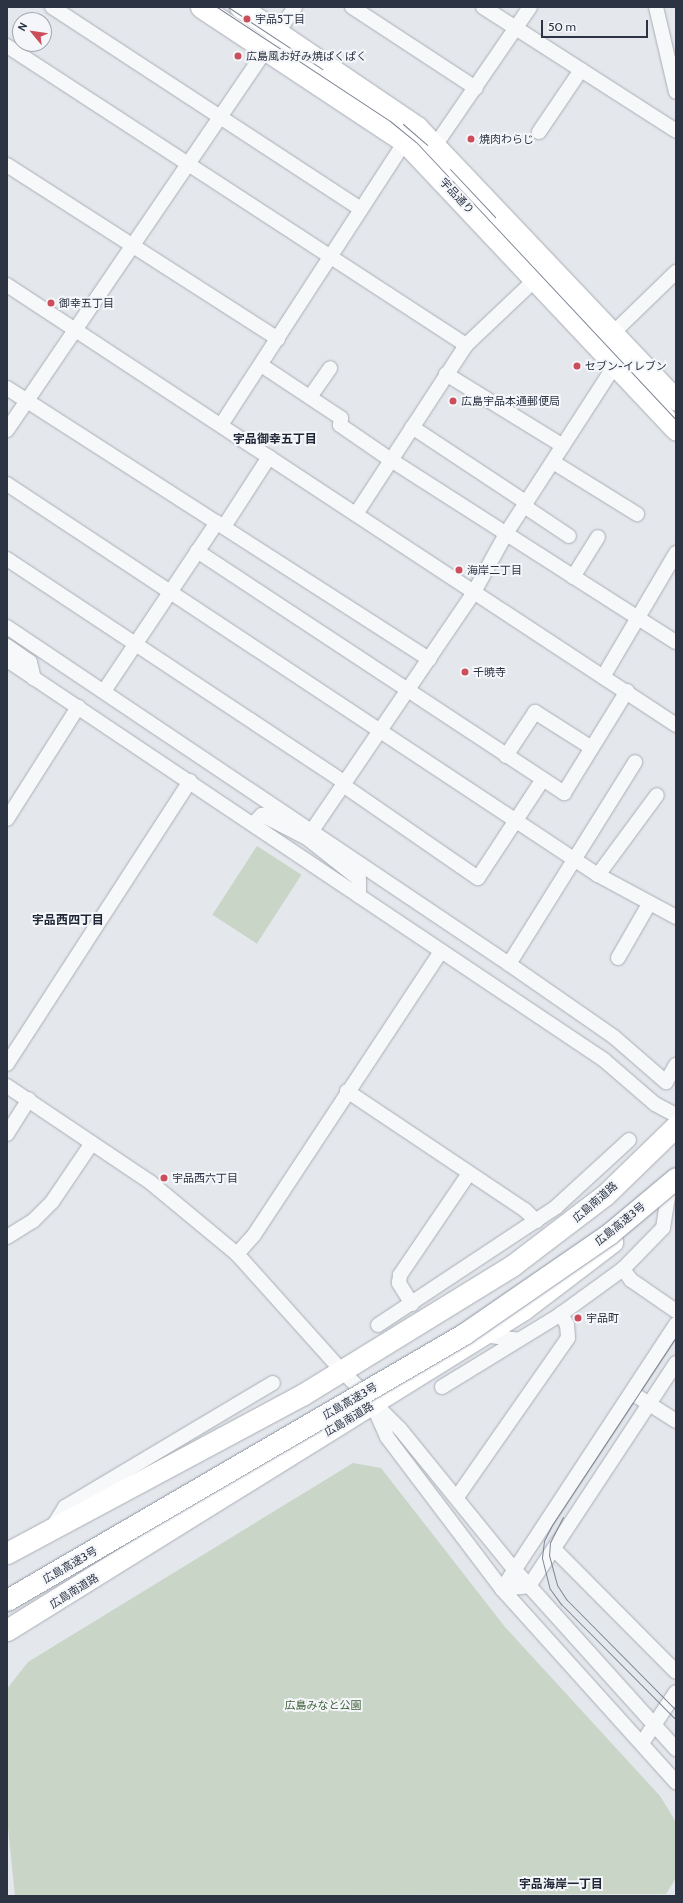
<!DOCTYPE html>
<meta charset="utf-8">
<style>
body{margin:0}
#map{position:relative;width:683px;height:1903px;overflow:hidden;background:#e4e7ec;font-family:Cabin,"Noto Sans JP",sans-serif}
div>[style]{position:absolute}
.green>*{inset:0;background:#c9d5c6;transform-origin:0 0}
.roads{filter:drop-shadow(0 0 1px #a9aeb6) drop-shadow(0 0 1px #a9aeb6)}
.minor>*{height:14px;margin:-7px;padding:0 7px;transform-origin:7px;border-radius:7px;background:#f7f8fa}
.highway>*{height:21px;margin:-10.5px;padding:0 10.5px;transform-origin:10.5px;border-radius:10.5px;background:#fff}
.tram>*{height:1px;margin:-0.5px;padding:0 0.5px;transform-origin:0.5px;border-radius:0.5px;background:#7e8695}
.bridges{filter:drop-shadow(0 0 1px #8c94a2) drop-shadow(0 0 1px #8c94a2)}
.highway-bridge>*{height:21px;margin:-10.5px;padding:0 10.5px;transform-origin:10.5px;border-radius:10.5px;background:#fff}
.dots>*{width:11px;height:11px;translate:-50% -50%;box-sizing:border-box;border:2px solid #f4f6f9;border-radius:50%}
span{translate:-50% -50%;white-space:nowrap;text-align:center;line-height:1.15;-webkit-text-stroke:4px #f4f6f9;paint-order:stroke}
.poi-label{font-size:11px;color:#2c3444}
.left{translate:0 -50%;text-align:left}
.street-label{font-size:11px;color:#2c3444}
.park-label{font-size:11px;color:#3f5f39}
.neighbourhood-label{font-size:12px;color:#1e2535;font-weight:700}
.frame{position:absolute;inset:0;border:8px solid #2c3444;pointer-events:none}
.north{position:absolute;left:12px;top:12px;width:40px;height:40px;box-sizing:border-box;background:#f4f6f9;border:1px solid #a4a8b1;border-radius:50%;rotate:299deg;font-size:11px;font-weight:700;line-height:16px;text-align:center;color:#2c3444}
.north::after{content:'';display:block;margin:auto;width:14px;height:18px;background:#cc4e5b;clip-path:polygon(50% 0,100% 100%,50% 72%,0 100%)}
.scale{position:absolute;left:541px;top:20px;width:107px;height:18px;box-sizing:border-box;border:2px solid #2c3444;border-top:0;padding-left:5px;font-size:12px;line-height:14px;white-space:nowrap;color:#2c3444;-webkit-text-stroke:3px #f4f6f9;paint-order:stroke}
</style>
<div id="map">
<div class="green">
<div style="left:257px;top:846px;width:53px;height:82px;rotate:33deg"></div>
<div style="clip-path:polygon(353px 1463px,381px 1468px,505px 1627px,660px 1796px,676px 1822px,676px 1878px,666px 1894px,15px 1896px,7px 1818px,7px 1689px,28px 1662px)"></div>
</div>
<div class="roads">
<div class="minor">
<div style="left:52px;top:7px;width:369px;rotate:33.2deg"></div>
<div style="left:352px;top:7px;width:148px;rotate:33.2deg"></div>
<div style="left:483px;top:7px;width:229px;rotate:32.7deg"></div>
<div style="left:656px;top:7px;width:87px;rotate:76.8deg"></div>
<div style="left:7px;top:46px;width:548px;rotate:33.08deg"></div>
<div style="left:539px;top:132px;width:75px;rotate:-55.9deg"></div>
<div style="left:430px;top:153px;width:177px;rotate:-55.6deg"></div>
<div style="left:7px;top:165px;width:322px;rotate:32.7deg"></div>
<div style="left:7px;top:285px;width:801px;rotate:33.33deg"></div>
<div style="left:613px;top:333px;width:88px;rotate:-44.1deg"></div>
<div style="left:261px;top:365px;width:96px;rotate:33.5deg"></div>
<div style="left:341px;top:418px;width:7px;rotate:98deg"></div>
<div style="left:340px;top:425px;width:62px;rotate:34.5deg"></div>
<div style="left:391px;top:460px;width:338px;rotate:32.6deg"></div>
<div style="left:446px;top:374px;width:137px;rotate:31.6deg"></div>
<div style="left:7px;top:388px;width:502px;rotate:32.71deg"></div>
<div style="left:310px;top:397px;width:35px;rotate:-55deg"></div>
<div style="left:221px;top:425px;width:338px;rotate:-57deg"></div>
<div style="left:412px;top:427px;width:138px;rotate:33.5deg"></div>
<div style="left:7px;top:430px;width:512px;rotate:-55.75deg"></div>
<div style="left:553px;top:462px;width:99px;rotate:31.8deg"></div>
<div style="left:7px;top:484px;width:709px;rotate:33.49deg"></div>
<div style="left:598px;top:875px;width:89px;rotate:28.3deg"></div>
<div style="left:524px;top:506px;width:54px;rotate:33.7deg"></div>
<div style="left:356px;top:514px;width:202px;rotate:-56.9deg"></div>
<div style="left:466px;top:345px;width:102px;rotate:-43.4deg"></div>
<div style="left:225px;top:525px;width:81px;rotate:-57.1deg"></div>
<div style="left:197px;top:551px;width:440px;rotate:33.4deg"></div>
<div style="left:564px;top:793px;width:120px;rotate:-58.3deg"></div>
<div style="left:7px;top:559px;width:404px;rotate:33.5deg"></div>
<div style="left:573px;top:577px;width:47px;rotate:-58deg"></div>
<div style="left:7px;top:627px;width:605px;rotate:33.87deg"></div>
<div style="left:509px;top:964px;width:128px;rotate:34.8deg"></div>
<div style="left:614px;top:1037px;width:69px;rotate:40.9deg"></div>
<div style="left:666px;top:1082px;width:20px;rotate:-60deg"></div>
<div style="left:7px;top:646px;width:28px;rotate:35deg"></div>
<div style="left:30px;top:662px;width:17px;rotate:77deg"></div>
<div style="left:7px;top:660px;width:719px;rotate:33.82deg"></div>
<div style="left:604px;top:1060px;width:67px;rotate:40.8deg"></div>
<div style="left:655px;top:1104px;width:24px;rotate:28deg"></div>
<div style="left:603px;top:677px;width:144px;rotate:-59.5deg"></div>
<div style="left:104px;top:691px;width:203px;rotate:-56.2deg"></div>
<div style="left:506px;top:756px;width:53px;rotate:-56.6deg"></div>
<div style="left:535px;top:712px;width:67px;rotate:32.3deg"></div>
<div style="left:343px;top:785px;width:164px;rotate:34.6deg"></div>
<div style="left:478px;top:878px;width:118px;rotate:-56.7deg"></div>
<div style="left:7px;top:819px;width:133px;rotate:-57.6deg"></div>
<div style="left:253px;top:824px;width:13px;rotate:-45deg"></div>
<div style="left:262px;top:815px;width:51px;rotate:27.1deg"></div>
<div style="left:307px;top:838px;width:66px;rotate:38.3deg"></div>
<div style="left:359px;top:879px;width:17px;rotate:90deg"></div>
<div style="left:307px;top:838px;width:297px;rotate:-55.8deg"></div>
<div style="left:474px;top:592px;width:68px;rotate:-61.2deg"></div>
<div style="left:507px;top:532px;width:199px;rotate:-57.1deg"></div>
<div style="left:598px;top:875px;width:99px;rotate:-53.6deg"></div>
<div style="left:618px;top:958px;width:62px;rotate:-60.1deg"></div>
<div style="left:509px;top:964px;width:238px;rotate:-58deg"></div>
<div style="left:7px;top:1064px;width:337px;rotate:-57.1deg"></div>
<div style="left:7px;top:1086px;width:172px;rotate:33.9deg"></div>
<div style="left:150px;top:1182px;width:113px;rotate:39.6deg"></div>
<div style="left:237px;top:1254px;width:156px;rotate:48.1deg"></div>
<div style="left:341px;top:1370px;width:83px;rotate:45deg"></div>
<div style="left:400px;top:1429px;width:179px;rotate:50.9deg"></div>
<div style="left:513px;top:1568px;width:244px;rotate:48deg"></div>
<div style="left:347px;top:1091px;width:214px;rotate:33.8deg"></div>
<div style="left:525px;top:1210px;width:16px;rotate:45deg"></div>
<div style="left:7px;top:1134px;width:41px;rotate:-57.8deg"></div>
<div style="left:7px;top:1237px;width:31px;rotate:-32deg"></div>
<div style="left:33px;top:1221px;width:27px;rotate:-45deg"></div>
<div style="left:52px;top:1202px;width:71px;rotate:-55.9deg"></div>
<div style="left:237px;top:1254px;width:25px;rotate:-48deg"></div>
<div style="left:254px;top:1235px;width:340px;rotate:-56.6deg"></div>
<div style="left:623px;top:1269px;width:14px;rotate:54deg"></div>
<div style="left:631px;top:1280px;width:55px;rotate:34.6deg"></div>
<div style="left:412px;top:1304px;width:25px;rotate:-122deg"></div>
<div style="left:399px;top:1283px;width:8px;rotate:-83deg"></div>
<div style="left:400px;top:1275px;width:121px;rotate:-55.8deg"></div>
<div style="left:378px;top:1325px;width:214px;rotate:-33.5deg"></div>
<div style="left:556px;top:1207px;width:99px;rotate:-42.5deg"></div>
<div style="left:484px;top:1335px;width:34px;rotate:8deg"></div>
<div style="left:442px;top:1387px;width:140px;rotate:-31.5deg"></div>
<div style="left:561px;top:1314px;width:77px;rotate:-36deg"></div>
<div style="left:623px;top:1269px;width:57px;rotate:-45.7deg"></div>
<div style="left:663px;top:1228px;width:33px;rotate:-81deg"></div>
<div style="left:632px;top:1393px;width:52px;rotate:32.5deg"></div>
<div style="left:375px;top:1410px;width:30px;rotate:66deg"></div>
<div style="left:387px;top:1437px;width:191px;rotate:52.9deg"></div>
<div style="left:502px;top:1589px;width:260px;rotate:48deg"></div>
<div style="left:457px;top:1497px;width:194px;rotate:-55.1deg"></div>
<div style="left:568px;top:1338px;width:13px;rotate:-94deg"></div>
<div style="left:567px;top:1325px;width:13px;rotate:-119deg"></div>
<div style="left:52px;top:1528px;width:25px;rotate:-58deg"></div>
<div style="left:65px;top:1507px;width:242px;rotate:-30.8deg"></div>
<div style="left:554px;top:1549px;width:173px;rotate:45.2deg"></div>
<div style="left:502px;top:1589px;width:317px;rotate:-56.7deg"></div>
<div style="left:502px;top:1589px;width:27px;rotate:-6deg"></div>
<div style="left:529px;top:1586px;width:267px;rotate:-56.6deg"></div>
<div style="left:642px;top:1743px;width:61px;rotate:-56.3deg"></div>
</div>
<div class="highway">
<div style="left:201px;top:7px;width:245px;rotate:33.5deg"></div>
<div style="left:405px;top:142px;width:395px;rotate:46.7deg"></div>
<div style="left:240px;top:7px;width:214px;rotate:34.1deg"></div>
<div style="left:417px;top:127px;width:376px;rotate:46.5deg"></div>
<div style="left:7px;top:1553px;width:335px;rotate:-28.2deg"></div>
<div style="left:302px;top:1395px;width:248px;rotate:-31.6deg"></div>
<div style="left:513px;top:1265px;width:116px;rotate:-37.3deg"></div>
<div style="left:605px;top:1195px;width:99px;rotate:-44.2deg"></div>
<div style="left:7px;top:1630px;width:609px;rotate:-31.84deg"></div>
<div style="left:524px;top:1309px;width:111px;rotate:-37.3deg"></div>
</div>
</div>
<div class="tram">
<div style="left:217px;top:7px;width:207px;rotate:33.4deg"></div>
<div style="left:390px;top:121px;width:33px;rotate:39deg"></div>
<div style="left:416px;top:142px;width:381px;rotate:46.9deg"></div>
<div style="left:228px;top:7px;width:113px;rotate:33.4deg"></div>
<div style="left:403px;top:124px;width:32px;rotate:41deg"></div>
<div style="left:450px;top:169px;width:66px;rotate:46.8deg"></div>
<div style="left:676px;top:1337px;width:225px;rotate:123.4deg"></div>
<div style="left:552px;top:1525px;width:18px;rotate:117deg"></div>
<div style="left:544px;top:1541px;width:17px;rotate:97deg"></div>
<div style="left:542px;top:1558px;width:32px;rotate:76deg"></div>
<div style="left:550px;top:1589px;width:19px;rotate:54deg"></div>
<div style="left:561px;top:1604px;width:163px;rotate:45.2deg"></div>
<div style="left:563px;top:1517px;width:28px;rotate:117deg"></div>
<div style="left:550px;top:1542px;width:13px;rotate:94deg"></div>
<div style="left:549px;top:1555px;width:31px;rotate:75deg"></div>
<div style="left:557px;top:1585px;width:17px;rotate:57deg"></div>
<div style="left:566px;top:1599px;width:156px;rotate:45.3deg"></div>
</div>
<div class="bridges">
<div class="highway-bridge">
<div style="left:7px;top:1600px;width:529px;rotate:-30.2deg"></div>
<div style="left:464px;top:1334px;width:176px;rotate:-34.6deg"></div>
<div style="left:609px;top:1234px;width:87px;rotate:-39.9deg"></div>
</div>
</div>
<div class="dots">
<div style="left:247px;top:19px;background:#cc4e5b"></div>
<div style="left:238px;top:56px;background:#cc4e5b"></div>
<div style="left:471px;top:139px;background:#cc4e5b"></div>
<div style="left:51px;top:303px;background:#cc4e5b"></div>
<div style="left:577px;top:366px;background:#cc4e5b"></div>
<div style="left:453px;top:401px;background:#cc4e5b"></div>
<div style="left:459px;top:570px;background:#cc4e5b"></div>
<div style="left:465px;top:672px;background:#cc4e5b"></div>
<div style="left:164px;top:1178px;background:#cc4e5b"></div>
<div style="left:578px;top:1318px;background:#cc4e5b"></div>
</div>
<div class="poi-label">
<span class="left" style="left:255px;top:19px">宇品5丁目</span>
<span class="left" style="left:246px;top:56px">広島風お好み焼ぱくぱく</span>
<span class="left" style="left:479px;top:139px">焼肉わらじ</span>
<span class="left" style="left:59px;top:303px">御幸五丁目</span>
<span class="left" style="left:585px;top:366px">セブン-イレブン</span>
<span class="left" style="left:461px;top:401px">広島宇品本通郵便局</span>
<span class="left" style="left:467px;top:570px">海岸二丁目</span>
<span class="left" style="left:473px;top:672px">千暁寺</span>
<span class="left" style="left:172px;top:1178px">宇品西六丁目</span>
<span class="left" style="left:586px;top:1318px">宇品町</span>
</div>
<div class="street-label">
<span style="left:457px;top:196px;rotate:47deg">宇品通り</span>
<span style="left:595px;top:1202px;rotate:-41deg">広島南道路</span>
<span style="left:620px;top:1224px;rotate:-39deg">広島高速3号</span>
<span style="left:350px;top:1401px;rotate:-30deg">広島高速3号</span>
<span style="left:349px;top:1419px;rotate:-31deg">広島南道路</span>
<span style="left:70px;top:1565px;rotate:-30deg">広島高速3号</span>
<span style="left:74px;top:1591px;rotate:-32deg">広島南道路</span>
</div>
<div class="park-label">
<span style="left:323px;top:1705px">広島みなと公園</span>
</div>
<div class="neighbourhood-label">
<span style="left:275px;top:439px">宇品御幸五丁目</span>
<span style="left:68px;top:920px">宇品西四丁目</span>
<span style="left:561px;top:1884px">宇品海岸一丁目</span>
</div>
<div class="frame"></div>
<div class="north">N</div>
<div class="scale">50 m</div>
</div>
